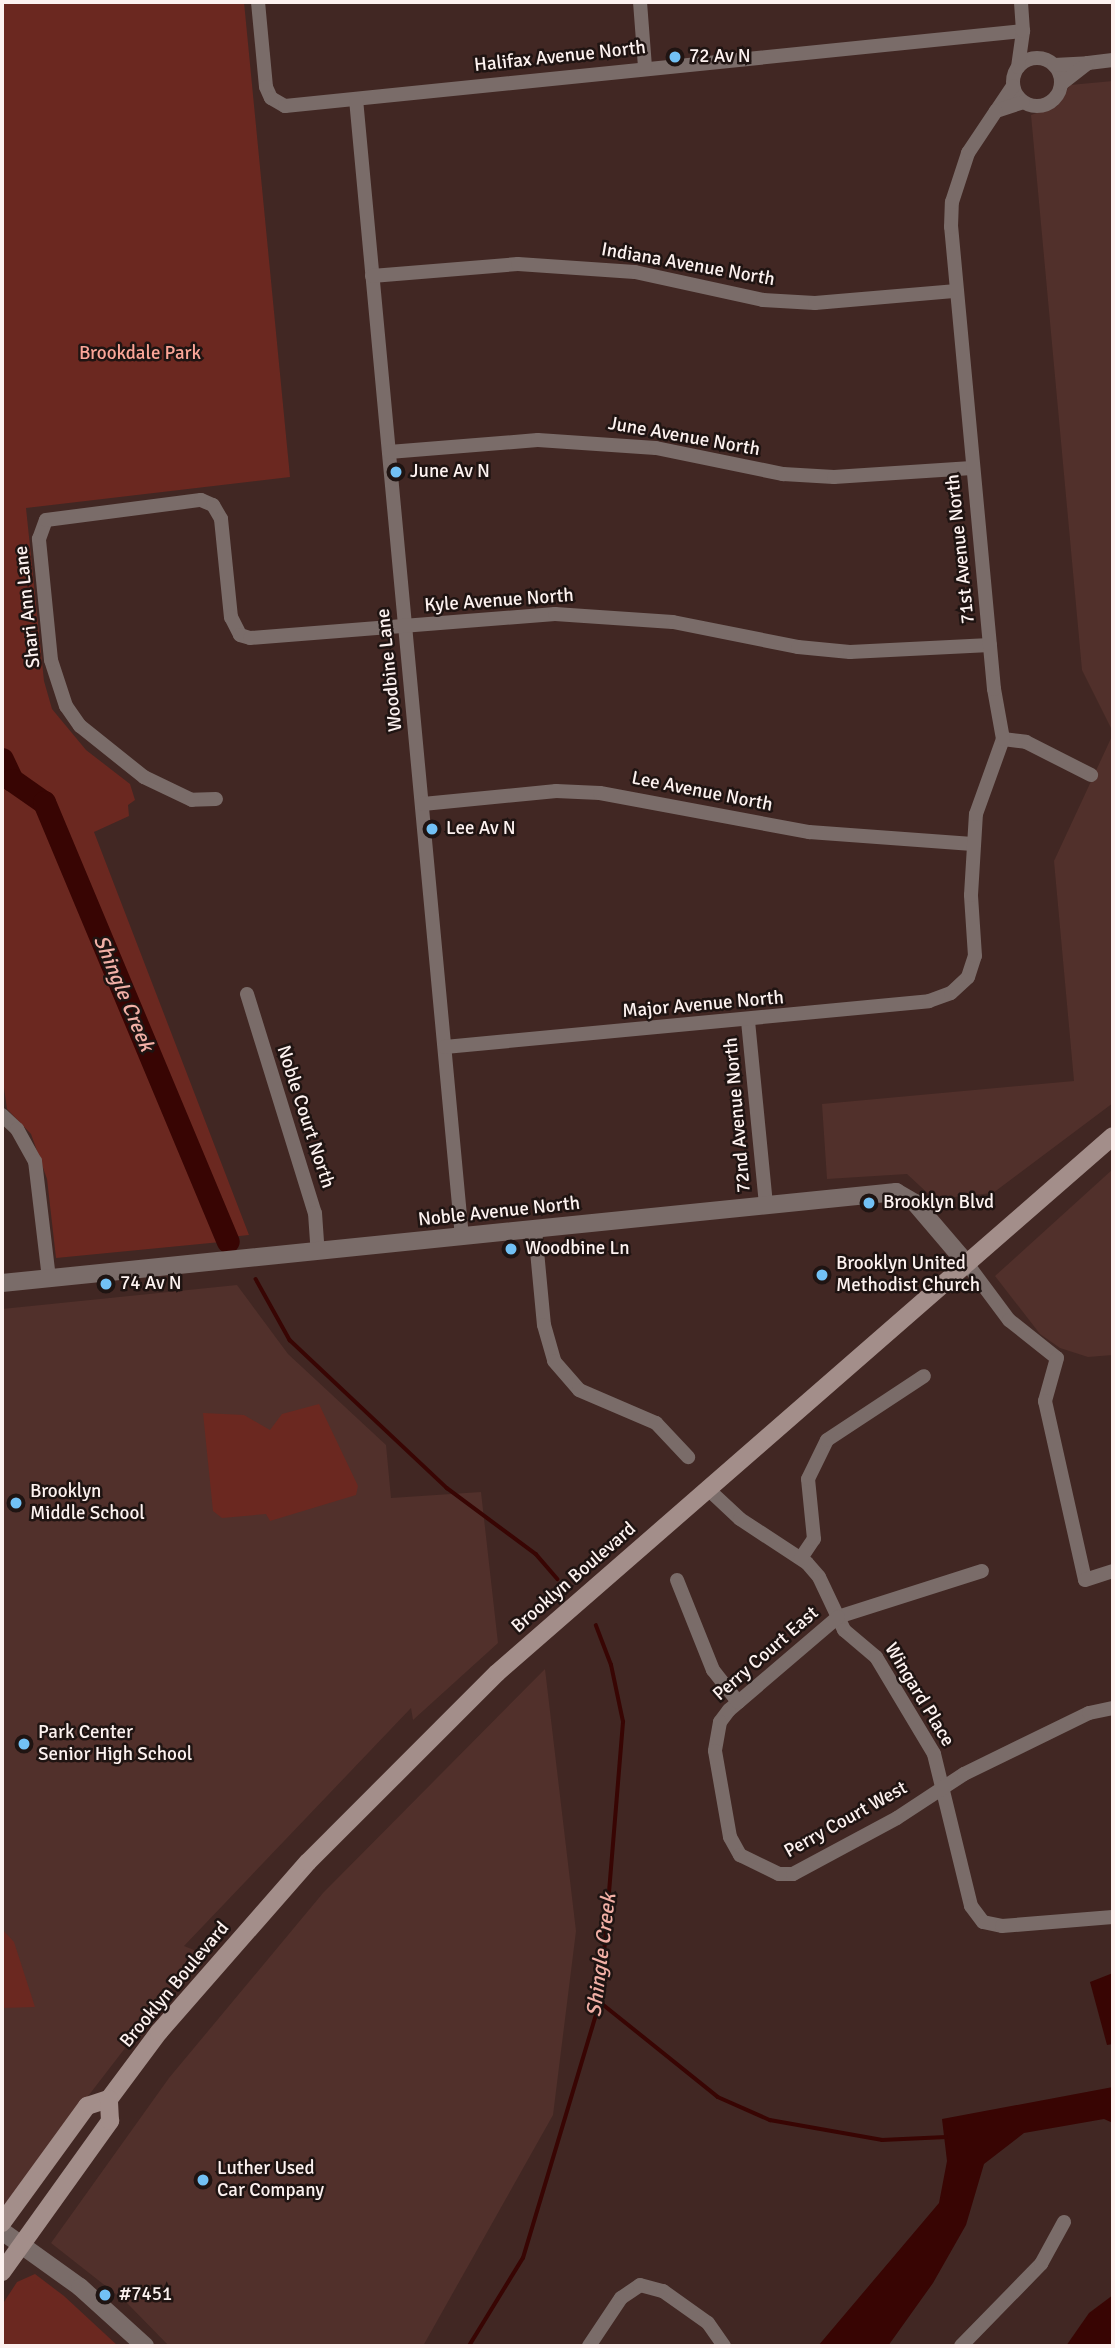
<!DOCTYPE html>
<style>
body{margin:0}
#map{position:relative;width:1115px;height:2348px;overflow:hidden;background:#412723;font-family:Signika,sans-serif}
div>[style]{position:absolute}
.built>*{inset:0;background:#51302b}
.green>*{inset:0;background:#6b2820}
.water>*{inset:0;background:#380503}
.stream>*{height:3.5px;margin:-1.75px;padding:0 1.75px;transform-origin:1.75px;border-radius:1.75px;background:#380503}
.river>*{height:23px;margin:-11.5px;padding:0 11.5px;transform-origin:11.5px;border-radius:11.5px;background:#380503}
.minor>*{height:14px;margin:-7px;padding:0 7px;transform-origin:7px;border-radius:7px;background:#7a6c69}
.minor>.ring{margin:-7px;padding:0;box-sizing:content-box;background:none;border:14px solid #7a6c69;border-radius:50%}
.tertiary>*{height:18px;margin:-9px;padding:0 9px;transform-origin:9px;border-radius:9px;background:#7a6c69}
.secondary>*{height:18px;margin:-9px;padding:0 9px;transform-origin:9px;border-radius:9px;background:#a38e8a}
.dots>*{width:19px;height:19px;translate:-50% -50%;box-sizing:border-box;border:4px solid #1f1412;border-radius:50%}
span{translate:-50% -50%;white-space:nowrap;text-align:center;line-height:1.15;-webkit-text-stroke:5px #1f1412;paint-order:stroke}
.street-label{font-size:19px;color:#fdf2f0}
.poi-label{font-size:19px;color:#fdf2f0}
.left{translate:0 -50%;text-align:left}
.park-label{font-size:19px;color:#fca698}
.water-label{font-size:21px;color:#f2b0a6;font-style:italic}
.frame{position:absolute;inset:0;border:4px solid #fdf2f0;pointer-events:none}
</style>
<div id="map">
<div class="built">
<div style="clip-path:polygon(1113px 81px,1113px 732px,1082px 670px,1031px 115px,1057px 106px,1070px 85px)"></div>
<div style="clip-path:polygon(1113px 734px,1113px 1103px,993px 1193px,934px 1199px,907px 1174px,827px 1179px,822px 1104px,1074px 1081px,1054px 861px)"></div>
<div style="clip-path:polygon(1113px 1169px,1113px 1355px,1088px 1357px,1060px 1348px,1040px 1334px,995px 1276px)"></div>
<div style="clip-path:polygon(237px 1285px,288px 1354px,386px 1445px,391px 1498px,481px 1492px,498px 1643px,413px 1720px,411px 1708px,184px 1946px,199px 1952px,2px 2208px,2px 1309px)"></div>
<div style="clip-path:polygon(545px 1669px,576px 1931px,553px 2115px,423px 2346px,169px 2346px,126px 2302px,51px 2243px,169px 2078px,323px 1893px)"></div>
</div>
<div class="green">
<div style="clip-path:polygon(2px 2px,244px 2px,290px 477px,26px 508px,44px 681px,52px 709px,86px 750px,130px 784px,135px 800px,128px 805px,129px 816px,94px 832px,249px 1235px,230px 1237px,231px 1241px,56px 1258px,47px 1179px,31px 1134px,7px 1109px,2px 1074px)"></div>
<div style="clip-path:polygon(319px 1404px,358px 1486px,356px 1495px,270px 1521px,266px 1514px,222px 1518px,213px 1511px,203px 1413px,244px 1415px,270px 1430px,282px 1414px)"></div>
<div style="clip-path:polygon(2px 1929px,14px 1942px,35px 2007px,2px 2008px)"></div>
<div style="clip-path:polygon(35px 2274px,64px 2296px,118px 2346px,2px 2346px,2px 2305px,17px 2282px)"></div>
</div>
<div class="water">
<div style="clip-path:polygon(1113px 1973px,1113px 2044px,1107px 2045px,1090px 1982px)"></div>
<div style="clip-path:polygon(1113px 2087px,1113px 2123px,1104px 2119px,1024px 2133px,984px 2164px,966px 2225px,933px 2283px,888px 2346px,818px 2346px,939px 2203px,947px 2161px,942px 2119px)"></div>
<div style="clip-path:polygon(1113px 2295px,1113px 2346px,1066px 2346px,1089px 2313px)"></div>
</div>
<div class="stream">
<div style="left:256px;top:1279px;width:70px;rotate:60.9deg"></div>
<div style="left:290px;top:1340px;width:216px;rotate:43.3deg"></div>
<div style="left:447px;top:1488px;width:111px;rotate:36.6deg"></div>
<div style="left:536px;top:1554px;width:33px;rotate:49deg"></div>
<div style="left:600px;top:2002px;width:151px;rotate:38.8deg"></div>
<div style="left:718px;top:2097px;width:57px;rotate:23.9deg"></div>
<div style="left:770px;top:2120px;width:114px;rotate:10.1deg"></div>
<div style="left:882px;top:2140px;width:64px;rotate:-2.7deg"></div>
<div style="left:469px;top:2346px;width:103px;rotate:-58.5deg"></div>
<div style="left:523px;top:2258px;width:267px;rotate:-73.3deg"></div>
<div style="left:600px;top:2002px;width:281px;rotate:-85.3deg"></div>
<div style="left:623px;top:1722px;width:58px;rotate:-101.9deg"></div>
<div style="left:611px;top:1665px;width:42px;rotate:-111deg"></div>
</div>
<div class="river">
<div style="left:2px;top:759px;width:23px;rotate:65deg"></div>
<div style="left:12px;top:780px;width:39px;rotate:35deg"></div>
<div style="left:44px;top:802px;width:476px;rotate:67.3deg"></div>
</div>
<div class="minor">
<div style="left:258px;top:2px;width:85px;rotate:84.6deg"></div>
<div style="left:266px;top:87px;width:12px;rotate:66deg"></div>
<div style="left:271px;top:98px;width:16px;rotate:30deg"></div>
<div style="left:285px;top:106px;width:742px;rotate:-5.8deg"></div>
<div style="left:640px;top:2px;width:65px;rotate:85.6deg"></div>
<div class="ring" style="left:1013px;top:58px;width:34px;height:34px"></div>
<div style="left:1088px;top:63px;width:25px;rotate:-7deg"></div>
<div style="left:1054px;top:65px;width:34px;rotate:-3deg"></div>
<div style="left:1088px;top:63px;width:33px;rotate:142deg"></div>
<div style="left:1018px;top:67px;width:36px;rotate:-82deg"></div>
<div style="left:1023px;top:31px;width:29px;rotate:-94deg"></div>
<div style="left:1013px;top:86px;width:30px;rotate:124deg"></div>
<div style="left:996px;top:111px;width:28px;rotate:-18deg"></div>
<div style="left:356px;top:99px;width:1143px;rotate:84.68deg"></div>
<div style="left:372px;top:276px;width:146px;rotate:-4.7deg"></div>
<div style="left:518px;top:264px;width:117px;rotate:3.9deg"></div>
<div style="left:635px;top:272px;width:131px;rotate:12.3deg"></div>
<div style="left:763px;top:300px;width:52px;rotate:3.3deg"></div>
<div style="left:815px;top:303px;width:142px;rotate:-4.9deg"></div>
<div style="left:389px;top:452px;width:149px;rotate:-4.6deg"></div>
<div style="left:538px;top:440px;width:118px;rotate:3.9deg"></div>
<div style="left:656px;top:448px;width:130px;rotate:11.6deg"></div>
<div style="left:783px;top:474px;width:51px;rotate:3.4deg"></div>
<div style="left:834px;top:477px;width:138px;rotate:-3.7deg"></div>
<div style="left:1003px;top:739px;width:23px;rotate:7deg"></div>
<div style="left:1026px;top:742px;width:73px;rotate:26.9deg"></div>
<div style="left:216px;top:799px;width:24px;rotate:178deg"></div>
<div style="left:192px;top:800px;width:53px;rotate:-154.4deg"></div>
<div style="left:144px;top:777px;width:82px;rotate:-141.4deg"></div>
<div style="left:80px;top:726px;width:24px;rotate:-125deg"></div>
<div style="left:66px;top:706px;width:48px;rotate:-108.1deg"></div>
<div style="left:51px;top:660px;width:122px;rotate:-95.7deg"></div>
<div style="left:39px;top:539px;width:20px;rotate:-70deg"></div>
<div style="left:46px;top:520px;width:156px;rotate:-7.4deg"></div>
<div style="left:201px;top:500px;width:13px;rotate:23deg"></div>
<div style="left:213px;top:505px;width:16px;rotate:60deg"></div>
<div style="left:221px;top:519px;width:99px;rotate:84.2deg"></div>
<div style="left:231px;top:617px;width:20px;rotate:63deg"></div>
<div style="left:240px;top:635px;width:10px;rotate:17deg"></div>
<div style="left:250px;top:638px;width:306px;rotate:-4.5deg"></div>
<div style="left:555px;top:614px;width:118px;rotate:3.9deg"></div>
<div style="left:673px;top:622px;width:127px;rotate:11.3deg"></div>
<div style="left:798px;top:647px;width:52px;rotate:5.5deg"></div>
<div style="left:850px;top:652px;width:140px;rotate:-2.9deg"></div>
<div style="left:423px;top:804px;width:134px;rotate:-5.6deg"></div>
<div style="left:556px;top:791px;width:44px;rotate:2.6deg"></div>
<div style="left:600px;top:793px;width:213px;rotate:10.6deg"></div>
<div style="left:809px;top:832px;width:164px;rotate:4.2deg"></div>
<div style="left:247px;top:994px;width:229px;rotate:72.8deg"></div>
<div style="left:315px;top:1213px;width:39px;rotate:86deg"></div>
<div style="left:748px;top:1021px;width:185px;rotate:84.4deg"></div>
<div style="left:445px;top:1047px;width:486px;rotate:-5.4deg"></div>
<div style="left:929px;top:1001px;width:23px;rotate:-20deg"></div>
<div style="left:951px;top:993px;width:23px;rotate:-43deg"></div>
<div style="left:968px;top:977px;width:22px;rotate:-72deg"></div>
<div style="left:975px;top:956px;width:61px;rotate:-93.8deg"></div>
<div style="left:971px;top:895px;width:81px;rotate:-86.5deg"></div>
<div style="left:976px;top:814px;width:80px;rotate:-70.2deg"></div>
<div style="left:1003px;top:739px;width:51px;rotate:-100.2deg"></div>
<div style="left:994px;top:689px;width:464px;rotate:-95.3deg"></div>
<div style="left:951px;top:227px;width:25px;rotate:-88deg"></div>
<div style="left:952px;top:202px;width:52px;rotate:-71.9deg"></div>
<div style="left:968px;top:153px;width:50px;rotate:-56.3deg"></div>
<div style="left:2px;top:1115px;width:21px;rotate:43deg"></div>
<div style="left:17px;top:1129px;width:37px;rotate:61deg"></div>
<div style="left:35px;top:1161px;width:118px;rotate:83.2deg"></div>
<div style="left:535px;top:1230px;width:95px;rotate:84.6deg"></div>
<div style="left:544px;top:1325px;width:37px;rotate:74deg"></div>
<div style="left:554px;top:1361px;width:38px;rotate:49deg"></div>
<div style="left:579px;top:1390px;width:84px;rotate:23.2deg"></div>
<div style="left:656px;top:1423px;width:47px;rotate:46.7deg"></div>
<div style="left:968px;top:1265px;width:69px;rotate:53.3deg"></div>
<div style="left:1009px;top:1320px;width:61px;rotate:38.4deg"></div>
<div style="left:1057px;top:1358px;width:45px;rotate:105.6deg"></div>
<div style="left:1045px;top:1401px;width:183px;rotate:77.4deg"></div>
<div style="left:1085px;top:1580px;width:29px;rotate:-18deg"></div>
<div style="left:709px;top:1490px;width:42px;rotate:43.1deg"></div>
<div style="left:740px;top:1519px;width:80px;rotate:33.3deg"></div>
<div style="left:807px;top:1563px;width:18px;rotate:49deg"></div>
<div style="left:819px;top:1577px;width:59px;rotate:64.7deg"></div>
<div style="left:844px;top:1630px;width:42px;rotate:40.2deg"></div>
<div style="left:876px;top:1657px;width:113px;rotate:59.1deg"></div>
<div style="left:934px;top:1754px;width:156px;rotate:76.3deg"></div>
<div style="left:971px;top:1906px;width:20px;rotate:53deg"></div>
<div style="left:983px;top:1922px;width:19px;rotate:12deg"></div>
<div style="left:1002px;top:1926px;width:111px;rotate:-4.6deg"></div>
<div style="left:801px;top:1558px;width:23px;rotate:-56deg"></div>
<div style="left:814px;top:1539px;width:60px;rotate:-95.7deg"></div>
<div style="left:808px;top:1479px;width:43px;rotate:-64deg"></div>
<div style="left:827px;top:1440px;width:116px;rotate:-33.4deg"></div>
<div style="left:982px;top:1571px;width:151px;rotate:162.3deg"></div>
<div style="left:838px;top:1617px;width:143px;rotate:139.5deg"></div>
<div style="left:729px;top:1710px;width:15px;rotate:127deg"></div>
<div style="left:720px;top:1722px;width:29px;rotate:100deg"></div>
<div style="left:715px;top:1751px;width:87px;rotate:80.1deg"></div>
<div style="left:730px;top:1837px;width:21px;rotate:61deg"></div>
<div style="left:740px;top:1855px;width:43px;rotate:26deg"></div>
<div style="left:779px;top:1874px;width:14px"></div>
<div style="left:793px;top:1874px;width:118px;rotate:-28.3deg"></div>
<div style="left:897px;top:1818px;width:80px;rotate:-33.3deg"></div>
<div style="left:964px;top:1774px;width:139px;rotate:-26deg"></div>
<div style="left:1089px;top:1713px;width:25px;rotate:-12deg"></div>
<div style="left:677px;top:1580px;width:97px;rotate:68.2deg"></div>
<div style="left:713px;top:1670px;width:41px;rotate:52deg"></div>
<div style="left:589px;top:2346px;width:58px;rotate:-56.3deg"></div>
<div style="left:621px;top:2298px;width:23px;rotate:-34deg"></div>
<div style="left:640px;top:2285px;width:24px;rotate:15deg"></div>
<div style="left:663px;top:2291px;width:55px;rotate:35.4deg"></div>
<div style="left:708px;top:2323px;width:28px;rotate:55deg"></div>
<div style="left:961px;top:2346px;width:115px;rotate:-45.7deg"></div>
<div style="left:1041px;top:2264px;width:48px;rotate:-61.3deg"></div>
</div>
<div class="tertiary">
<div style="left:2px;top:1283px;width:899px;rotate:-5.81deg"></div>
<div style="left:896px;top:1192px;width:22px;rotate:30deg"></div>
<div style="left:915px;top:1203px;width:82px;rotate:49.5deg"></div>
<div style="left:2px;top:2231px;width:96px;rotate:35.7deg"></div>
<div style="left:80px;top:2287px;width:88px;rotate:42.2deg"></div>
</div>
<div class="secondary">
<div style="left:2px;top:2223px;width:145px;rotate:-54deg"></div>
<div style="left:87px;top:2106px;width:23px;rotate:-18deg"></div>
<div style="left:109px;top:2099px;width:84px;rotate:-53.3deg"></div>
<div style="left:159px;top:2032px;width:226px;rotate:-48.8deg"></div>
<div style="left:308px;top:1862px;width:267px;rotate:-45deg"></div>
<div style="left:497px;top:1673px;width:817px;rotate:-41.08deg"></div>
<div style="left:2px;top:2272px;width:186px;rotate:-54.4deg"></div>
<div style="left:110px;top:2121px;width:22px;rotate:-93deg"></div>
</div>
<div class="dots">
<div style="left:675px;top:57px;background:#72c1f5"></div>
<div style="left:396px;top:472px;background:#72c1f5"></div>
<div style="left:432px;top:829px;background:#72c1f5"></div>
<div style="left:869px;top:1203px;background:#72c1f5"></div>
<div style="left:511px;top:1249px;background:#72c1f5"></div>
<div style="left:822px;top:1275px;background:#72c1f5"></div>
<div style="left:106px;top:1284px;background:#72c1f5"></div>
<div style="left:16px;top:1503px;background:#72c1f5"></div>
<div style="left:24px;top:1744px;background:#72c1f5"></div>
<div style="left:203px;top:2180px;background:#72c1f5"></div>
<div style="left:105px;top:2295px;background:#72c1f5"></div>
</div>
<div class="street-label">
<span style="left:560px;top:57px;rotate:-6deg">Halifax Avenue North</span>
<span style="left:688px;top:265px;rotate:10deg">Indiana Avenue North</span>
<span style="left:684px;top:437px;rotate:10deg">June Avenue North</span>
<span style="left:961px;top:549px;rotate:-96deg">71st Avenue North</span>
<span style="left:499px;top:601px;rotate:-4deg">Kyle Avenue North</span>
<span style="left:28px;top:607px;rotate:-96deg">Shari Ann Lane</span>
<span style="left:390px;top:670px;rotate:-96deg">Woodbine Lane</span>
<span style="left:702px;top:792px;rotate:11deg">Lee Avenue North</span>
<span style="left:703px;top:1005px;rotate:-5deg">Major Avenue North</span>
<span style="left:738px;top:1115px;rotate:-95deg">72nd Avenue North</span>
<span style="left:305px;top:1117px;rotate:72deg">Noble Court North</span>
<span style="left:499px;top:1212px;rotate:-6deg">Noble Avenue North</span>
<span style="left:574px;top:1578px;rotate:-41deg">Brooklyn Boulevard</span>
<span style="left:766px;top:1654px;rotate:-41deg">Perry Court East</span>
<span style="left:919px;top:1695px;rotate:59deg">Wingard Place</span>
<span style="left:846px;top:1820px;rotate:-29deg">Perry Court West</span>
<span style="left:175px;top:1985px;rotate:-50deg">Brooklyn Boulevard</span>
</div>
<div class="poi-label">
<span class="left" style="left:689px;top:57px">72 Av N</span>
<span class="left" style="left:410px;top:472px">June Av N</span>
<span class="left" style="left:446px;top:829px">Lee Av N</span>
<span class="left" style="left:883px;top:1203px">Brooklyn Blvd</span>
<span class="left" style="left:525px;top:1249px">Woodbine Ln</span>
<span class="left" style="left:836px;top:1275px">Brooklyn United<br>Methodist Church</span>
<span class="left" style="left:120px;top:1284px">74 Av N</span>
<span class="left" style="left:30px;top:1503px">Brooklyn<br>Middle School</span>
<span class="left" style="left:38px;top:1744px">Park Center<br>Senior High School</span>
<span class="left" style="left:217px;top:2180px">Luther Used<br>Car Company</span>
<span class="left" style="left:119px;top:2295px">#7451</span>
</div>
<div class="park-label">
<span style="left:140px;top:354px">Brookdale Park</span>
</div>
<div class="water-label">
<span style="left:124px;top:993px;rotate:67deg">Shingle Creek</span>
<span style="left:601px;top:1955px;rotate:-83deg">Shingle Creek</span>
</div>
<div class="frame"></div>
</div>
